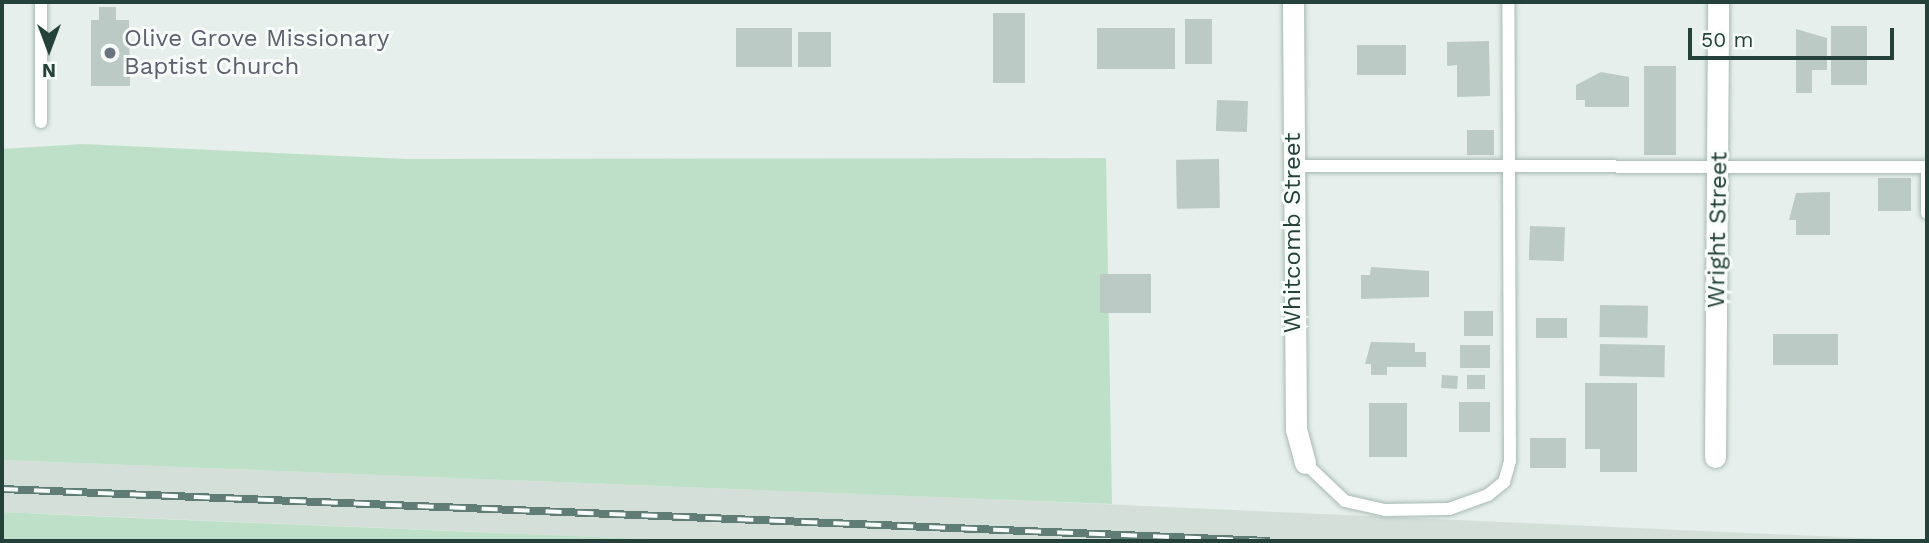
<!DOCTYPE html>
<style>
body{margin:0}
#map{position:relative;width:1929px;height:543px;overflow:hidden;background:#e6efeb;font-family:"Work Sans",sans-serif}
div>[style]{position:absolute}
.built>*{inset:0;background:#d4dfda}
.green>*{inset:0;background:#bfe0c8}
.building>*{inset:0;background:#bbcac4;transform-origin:0 0}
.roads{filter:drop-shadow(0 0 2px #a8b8b2) drop-shadow(0 0 2px #a8b8b2)}
.service>*{height:12px;margin:-6px;padding:0 6px;transform-origin:6px;border-radius:6px;background:#fff}
.minor>*{height:21px;margin:-10.5px;padding:0 10.5px;transform-origin:10.5px;border-radius:10.5px;background:#fff}
.rail>*{height:8px;margin-top:-4px;transform-origin:0;background:repeating-linear-gradient(90deg,#f7fbf9 0 16px,#5f7d75 0 32px);box-sizing:border-box;border-block:2px solid #5f7d75}
.dots>*{width:19px;height:19px;translate:-50% -50%;box-sizing:border-box;border:4px solid #f7fbf9;border-radius:50%}
span{translate:-50% -50%;white-space:nowrap;text-align:center;line-height:1.15;-webkit-text-stroke:6px #f7fbf9;paint-order:stroke}
.worship-label{font-size:24px;color:#5b616d}
.left{translate:0 -50%;text-align:left}
.street-label{font-size:24px;color:#24423a}
.frame{position:absolute;inset:0;border:4px solid #24423a;pointer-events:none}
.north{position:absolute;left:14px;top:14px;width:70px;height:70px;-webkit-text-stroke:5px #f7fbf9;paint-order:stroke;rotate:180deg;font-size:19px;font-weight:700;line-height:28px;text-align:center;color:#24423a}
.north::after{content:'';display:block;margin:auto;width:24px;height:32px;background:#24423a;clip-path:polygon(50% 0,100% 100%,50% 72%,0 100%)}
.scale{position:absolute;left:1688px;top:28px;width:206px;height:32px;box-sizing:border-box;border:4px solid #24423a;border-top:0;padding-left:9px;font-size:21px;line-height:24px;white-space:nowrap;color:#24423a;-webkit-text-stroke:5px #f7fbf9;paint-order:stroke}
</style>
<div id="map">
<div class="built">
<div style="clip-path:polygon(2px 460px,987px 499px,1927px 541px,695px 541px,2px 512px)"></div>
</div>
<div class="green">
<div style="clip-path:polygon(82px 144px,407px 159px,1106px 158px,1112px 504px,2px 460px,2px 149px)"></div>
<div style="clip-path:polygon(2px 512px,87px 516px,695px 541px,2px 541px)"></div>
</div>
<div class="building">
<div style="clip-path:polygon(99px 7px,116px 7px,116px 20px,129px 20px,130px 86px,91px 86px,91px 20px,99px 20px)"></div>
<div style="left:993px;top:13px;width:32px;height:70px"></div>
<div style="left:1185px;top:19px;width:27px;height:45px"></div>
<div style="left:1831px;top:26px;width:36px;height:59px"></div>
<div style="left:736px;top:28px;width:56px;height:39px"></div>
<div style="left:1097px;top:28px;width:78px;height:41px"></div>
<div style="clip-path:polygon(1796px 29px,1827px 38px,1827px 70px,1812px 70px,1812px 93px,1796px 93px)"></div>
<div style="left:798px;top:32px;width:33px;height:35px"></div>
<div style="clip-path:polygon(1489px 41px,1490px 96px,1457px 97px,1457px 65px,1447px 66px,1447px 42px)"></div>
<div style="left:1357px;top:45px;width:49px;height:30px"></div>
<div style="left:1644px;top:66px;width:32px;height:89px"></div>
<div style="clip-path:polygon(1601px 72px,1629px 77px,1629px 107px,1585px 107px,1585px 100px,1576px 100px,1576px 85px)"></div>
<div style="left:1217px;top:100px;width:31px;height:31px;rotate:2deg"></div>
<div style="left:1467px;top:130px;width:27px;height:25px"></div>
<div style="left:1219px;top:159px;width:49px;height:43px;rotate:89deg"></div>
<div style="left:1911px;top:178px;width:33px;height:33px;rotate:90deg"></div>
<div style="clip-path:polygon(1830px 192px,1830px 235px,1796px 235px,1796px 220px,1789px 220px,1796px 193px)"></div>
<div style="left:1530px;top:226px;width:35px;height:34px;rotate:2deg"></div>
<div style="clip-path:polygon(1371px 267px,1429px 271px,1429px 297px,1361px 299px,1361px 275px,1370px 275px)"></div>
<div style="left:1100px;top:274px;width:51px;height:39px"></div>
<div style="left:1600px;top:305px;width:48px;height:32px;rotate:1deg"></div>
<div style="left:1464px;top:311px;width:29px;height:25px"></div>
<div style="left:1536px;top:318px;width:31px;height:20px"></div>
<div style="left:1773px;top:334px;width:65px;height:31px"></div>
<div style="clip-path:polygon(1371px 342px,1415px 343px,1415px 352px,1426px 352px,1426px 367px,1387px 367px,1387px 375px,1371px 375px,1371px 364px,1365px 364px)"></div>
<div style="left:1600px;top:344px;width:65px;height:32px;rotate:1deg"></div>
<div style="left:1490px;top:345px;width:23px;height:30px;rotate:90deg"></div>
<div style="left:1442px;top:375px;width:16px;height:13px;rotate:4deg"></div>
<div style="left:1467px;top:375px;width:18px;height:14px"></div>
<div style="clip-path:polygon(1585px 383px,1637px 383px,1637px 472px,1600px 472px,1600px 449px,1585px 449px)"></div>
<div style="left:1459px;top:402px;width:31px;height:30px"></div>
<div style="left:1369px;top:403px;width:38px;height:54px"></div>
<div style="left:1530px;top:438px;width:36px;height:30px"></div>
</div>
<div class="roads">
<div class="service">
<div style="left:41px;top:2px;width:120px;rotate:90deg"></div>
<div style="left:1291px;top:166px;width:636px;rotate:0.09deg"></div>
<div style="left:1927px;top:167px;width:46px;rotate:90deg"></div>
<div style="left:1305px;top:463px;width:55px;rotate:43.5deg"></div>
<div style="left:1345px;top:501px;width:41px;rotate:12.7deg"></div>
<div style="left:1385px;top:510px;width:64px;rotate:-0.9deg"></div>
<div style="left:1449px;top:509px;width:41px;rotate:-19.7deg"></div>
<div style="left:1488px;top:495px;width:21px;rotate:-39deg"></div>
<div style="left:1504px;top:482px;width:22px;rotate:-74deg"></div>
<div style="left:1510px;top:461px;width:459px;rotate:-90.2deg"></div>
</div>
<div class="minor">
<div style="left:1293px;top:2px;width:427px;rotate:89.6deg"></div>
<div style="left:1296px;top:429px;width:35px;rotate:75deg"></div>
<div style="left:1715px;top:457px;width:455px;rotate:-89.6deg"></div>
</div>
</div>
<div class="rail">
<div style="left:2px;top:489px;width:1269px;rotate:2.35deg"></div>
</div>
<div class="dots">
<div style="left:110px;top:53px;background:#6b7280"></div>
</div>
<div class="worship-label">
<span class="left" style="left:124px;top:53px">Olive Grove Missionary<br>Baptist Church</span>
</div>
<div class="street-label">
<span style="left:1718px;top:230px;rotate:-89deg">Wright Street</span>
<span style="left:1293px;top:233px;rotate:-90deg">Whitcomb Street</span>
</div>
<div class="frame"></div>
<div class="north">N</div>
<div class="scale">50 m</div>
</div>
